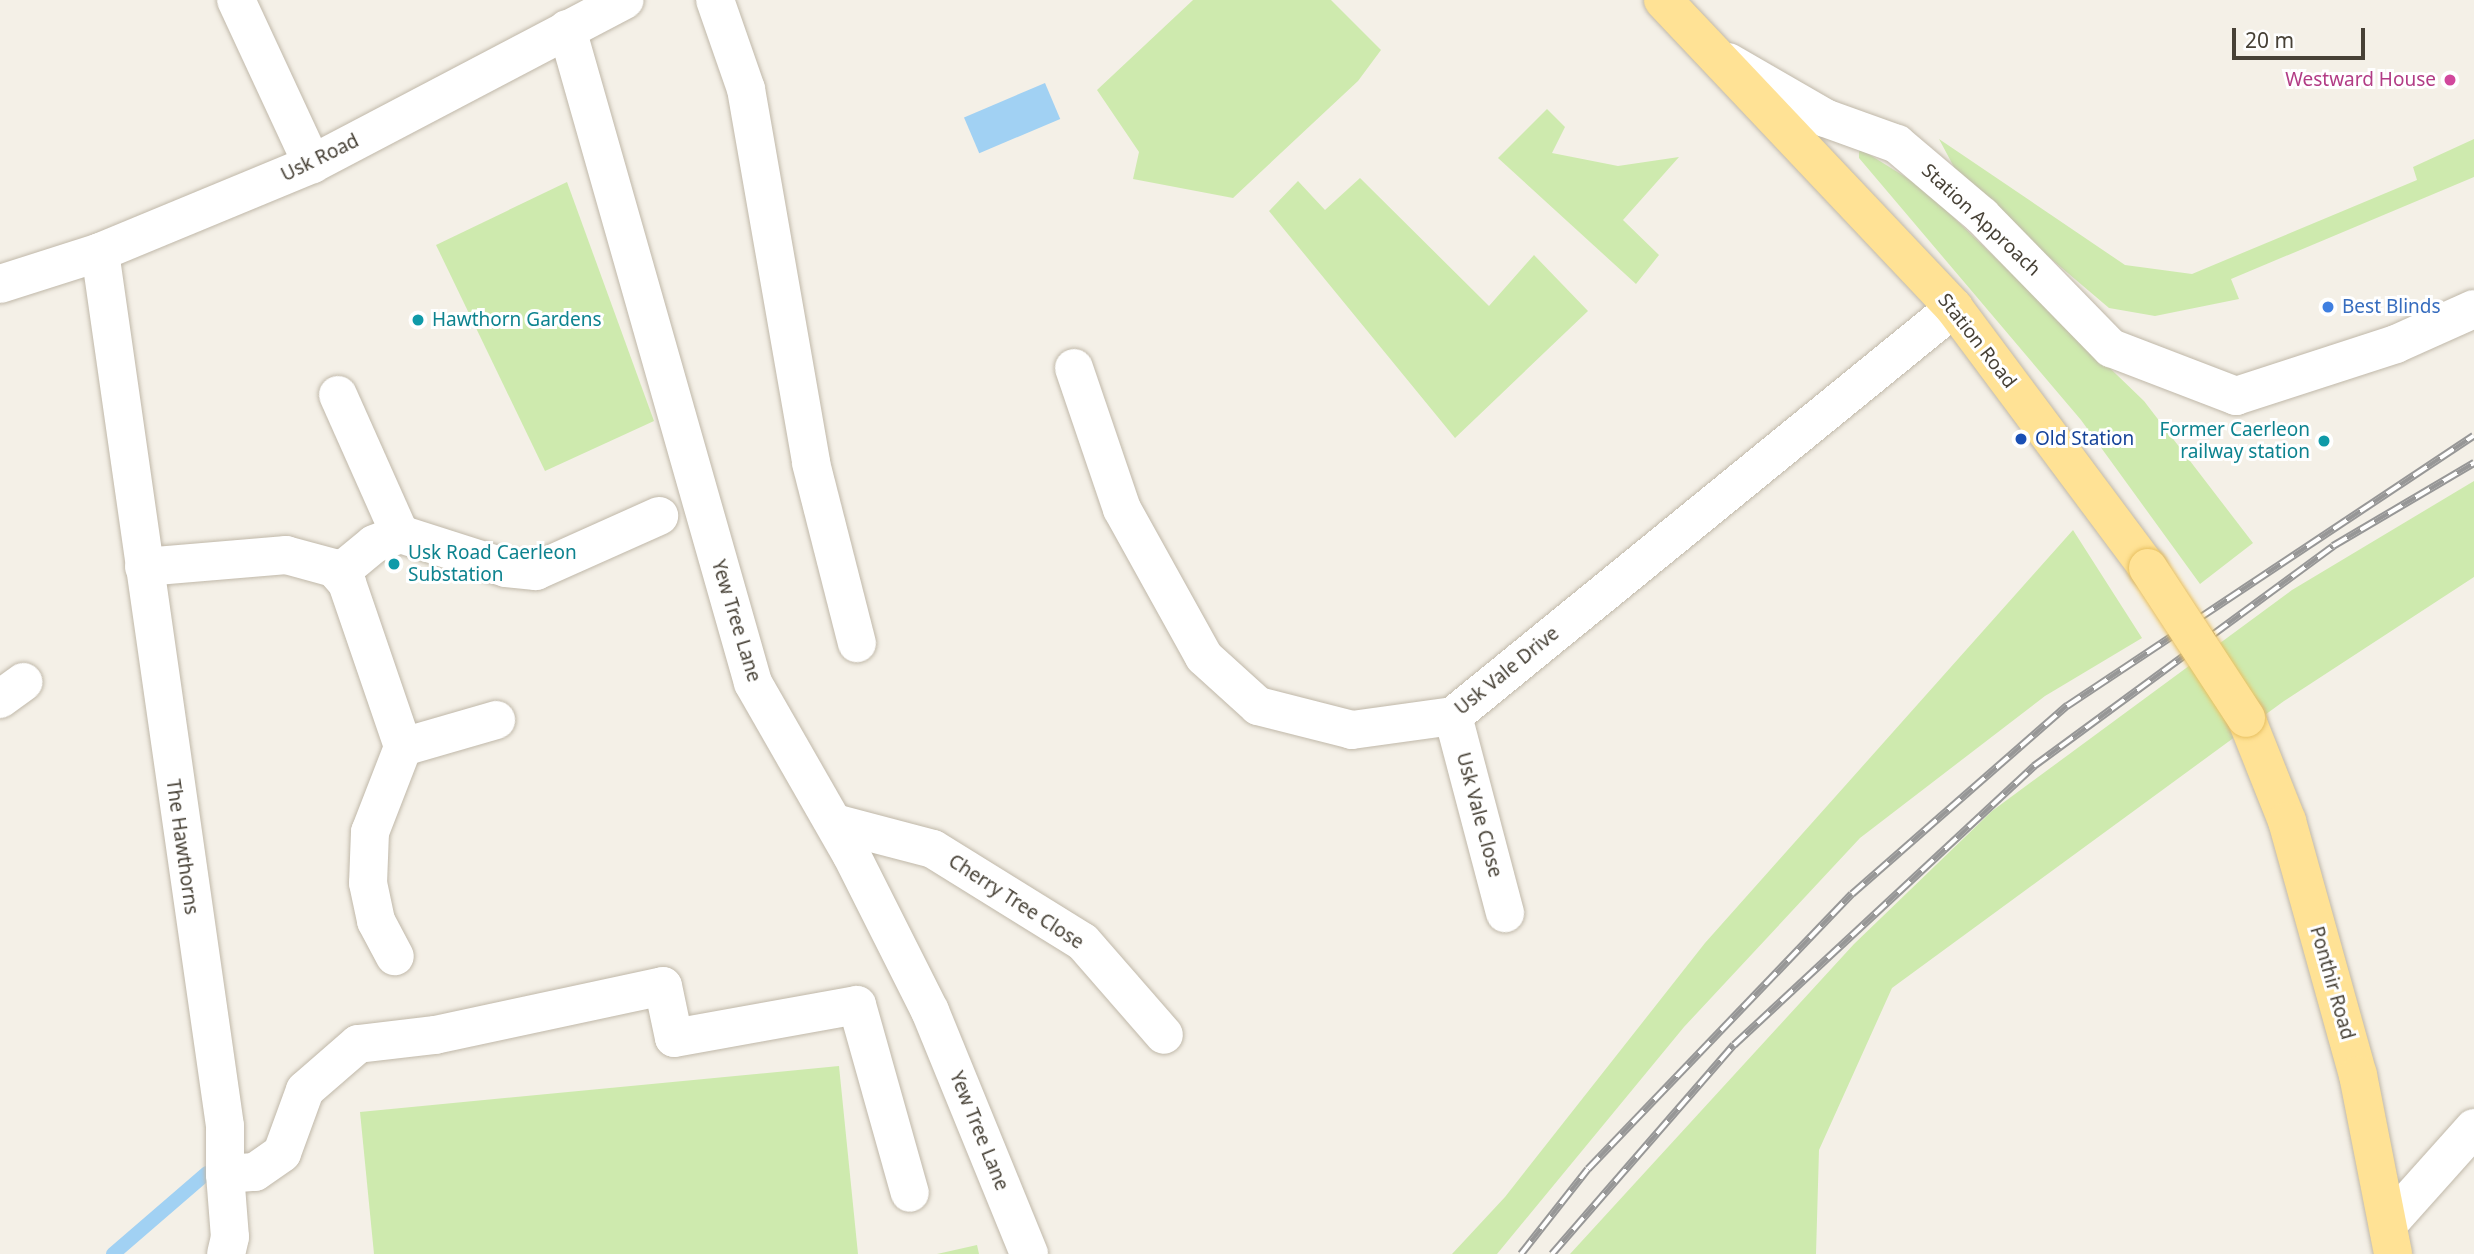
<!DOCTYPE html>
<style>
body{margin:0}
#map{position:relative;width:2474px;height:1254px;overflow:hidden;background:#f4f0e7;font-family:"Noto Sans",sans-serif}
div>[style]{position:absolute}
.green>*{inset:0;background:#ceeaae}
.water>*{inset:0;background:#a1d1f3;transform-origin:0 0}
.stream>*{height:14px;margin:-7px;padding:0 7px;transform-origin:7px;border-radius:7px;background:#a1d1f3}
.roads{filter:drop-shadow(0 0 2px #c0b8a9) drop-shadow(0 0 2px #c0b8a9)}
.minor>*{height:38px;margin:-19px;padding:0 19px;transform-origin:19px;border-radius:19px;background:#fff}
.major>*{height:38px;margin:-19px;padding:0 19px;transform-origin:19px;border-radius:19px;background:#ffe295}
.rail>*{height:8px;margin-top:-4px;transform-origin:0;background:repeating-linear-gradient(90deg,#fff 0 16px,#979797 0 32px);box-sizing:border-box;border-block:2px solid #979797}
.bridges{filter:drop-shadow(0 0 2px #e8c061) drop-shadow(0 0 2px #e8c061)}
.major-bridge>*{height:38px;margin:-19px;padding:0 19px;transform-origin:19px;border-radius:19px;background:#ffe295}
.dots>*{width:19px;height:19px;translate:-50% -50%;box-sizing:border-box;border:4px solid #fff;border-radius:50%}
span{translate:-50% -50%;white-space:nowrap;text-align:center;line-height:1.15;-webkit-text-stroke:6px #fff;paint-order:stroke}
.hotel-label{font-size:19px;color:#b23c85}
.right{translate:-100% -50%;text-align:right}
.street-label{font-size:19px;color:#474136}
.shop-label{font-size:19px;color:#366cbe}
.left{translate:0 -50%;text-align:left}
.culture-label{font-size:19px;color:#0d838f}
.transit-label{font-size:19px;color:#164399}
.scale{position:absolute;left:2232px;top:28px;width:133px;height:32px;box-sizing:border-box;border:4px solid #474136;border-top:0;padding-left:9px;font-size:21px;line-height:24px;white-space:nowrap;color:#474136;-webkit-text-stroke:5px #fff;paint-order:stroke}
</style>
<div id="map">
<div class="green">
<div style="clip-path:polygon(1193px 0,1331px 0,1381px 50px,1358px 81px,1233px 198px,1133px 179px,1139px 152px,1097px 90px)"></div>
<div style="clip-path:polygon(1547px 109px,1565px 127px,1552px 153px,1618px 166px,1679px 157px,1623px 220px,1659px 255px,1636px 284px,1498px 158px)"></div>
<div style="clip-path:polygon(1939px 139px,2125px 265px,2192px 274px,2417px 180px,2413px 167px,2474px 139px,2474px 177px,2231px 279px,2239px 299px,2155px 316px,2109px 308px,1963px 184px)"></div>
<div style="clip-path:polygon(1859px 148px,1923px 188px,2144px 401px,2253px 543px,2200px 584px,2081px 420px,1859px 158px)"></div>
<div style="clip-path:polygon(1360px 178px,1489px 306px,1534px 255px,1588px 311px,1455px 438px,1269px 211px,1298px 181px,1325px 210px)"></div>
<div style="clip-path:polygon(567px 182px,654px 421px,545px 471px,436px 245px)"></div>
<div style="clip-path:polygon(2474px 481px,2474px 577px,2284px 701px,1892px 988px,1819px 1150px,1816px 1254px,1570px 1254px,1854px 944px,1992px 811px,2292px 590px)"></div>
<div style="clip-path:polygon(2073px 530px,2142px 638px,2045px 696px,1860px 838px,1684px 1027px,1497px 1254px,1452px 1254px,1505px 1197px,1705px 943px)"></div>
<div style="clip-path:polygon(839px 1066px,858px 1254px,374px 1254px,360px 1112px)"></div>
<div style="clip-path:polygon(977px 1245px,979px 1254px,937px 1254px)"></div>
</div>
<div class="water">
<div style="left:1045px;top:83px;width:39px;height:88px;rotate:67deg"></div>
</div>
<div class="stream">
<div style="left:113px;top:1254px;width:124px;rotate:-40.8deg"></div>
</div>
<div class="roads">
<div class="minor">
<div style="left:236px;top:0;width:181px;rotate:65.1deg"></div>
<div style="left:715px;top:0;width:94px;rotate:70.8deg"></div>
<div style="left:746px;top:89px;width:380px;rotate:80.1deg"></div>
<div style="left:811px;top:463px;width:186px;rotate:75.7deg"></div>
<div style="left:567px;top:29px;width:680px;rotate:74.12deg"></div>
<div style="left:753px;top:683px;width:197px;rotate:60.2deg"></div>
<div style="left:851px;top:854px;width:176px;rotate:63.3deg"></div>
<div style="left:930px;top:1011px;width:262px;rotate:67.8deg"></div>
<div style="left:1728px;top:62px;width:112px;rotate:30deg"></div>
<div style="left:1825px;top:118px;width:77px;rotate:19.9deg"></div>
<div style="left:1897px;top:144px;width:111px;rotate:40.3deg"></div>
<div style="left:1982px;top:216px;width:185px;rotate:45.7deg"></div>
<div style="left:2111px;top:348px;width:134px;rotate:21deg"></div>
<div style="left:2236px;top:396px;width:168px;rotate:-18deg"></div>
<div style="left:2396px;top:344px;width:85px;rotate:-24.2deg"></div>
<div style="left:100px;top:252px;width:883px;rotate:81.86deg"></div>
<div style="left:225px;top:1126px;width:48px;rotate:90deg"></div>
<div style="left:225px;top:1174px;width:30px;rotate:-4deg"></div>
<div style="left:255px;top:1172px;width:33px;rotate:-35deg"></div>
<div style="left:282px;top:1153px;width:67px;rotate:-69.9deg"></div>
<div style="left:305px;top:1090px;width:70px;rotate:-41deg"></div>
<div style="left:358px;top:1044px;width:78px;rotate:-6.7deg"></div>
<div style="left:435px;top:1035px;width:233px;rotate:-12.1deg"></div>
<div style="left:663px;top:986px;width:53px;rotate:78.1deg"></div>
<div style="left:674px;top:1038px;width:186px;rotate:-10.2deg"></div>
<div style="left:857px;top:1005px;width:195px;rotate:74.3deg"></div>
<div style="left:0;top:284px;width:105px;rotate:-17.7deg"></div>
<div style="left:100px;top:252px;width:230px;rotate:-22.5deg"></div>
<div style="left:312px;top:164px;width:353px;rotate:-27.7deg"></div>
<div style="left:1074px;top:368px;width:149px;rotate:71.2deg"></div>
<div style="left:1122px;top:509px;width:169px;rotate:61deg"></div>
<div style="left:1204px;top:657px;width:73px;rotate:42.2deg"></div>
<div style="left:1258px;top:706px;width:97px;rotate:14.3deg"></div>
<div style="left:1352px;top:730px;width:102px;rotate:-7.9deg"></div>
<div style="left:1453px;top:716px;width:646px;rotate:-39.16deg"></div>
<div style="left:338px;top:395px;width:152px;rotate:66deg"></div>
<div style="left:144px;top:567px;width:143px;rotate:-4.8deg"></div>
<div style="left:286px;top:555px;width:50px;rotate:15.2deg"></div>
<div style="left:334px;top:568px;width:20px;rotate:49deg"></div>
<div style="left:347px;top:583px;width:173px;rotate:71.1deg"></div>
<div style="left:403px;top:747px;width:91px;rotate:111.2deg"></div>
<div style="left:370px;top:832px;width:51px;rotate:92.2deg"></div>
<div style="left:368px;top:883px;width:39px;rotate:78deg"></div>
<div style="left:376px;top:921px;width:40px;rotate:62deg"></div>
<div style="left:339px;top:573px;width:45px;rotate:-39.6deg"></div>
<div style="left:374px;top:544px;width:28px;rotate:-21deg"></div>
<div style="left:400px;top:534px;width:111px;rotate:17.8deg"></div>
<div style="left:506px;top:568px;width:30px;rotate:6deg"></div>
<div style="left:536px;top:571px;width:135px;rotate:-24.1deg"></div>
<div style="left:0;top:699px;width:29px;rotate:-36deg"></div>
<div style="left:1453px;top:716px;width:204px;rotate:75.2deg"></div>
<div style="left:403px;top:747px;width:97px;rotate:-16.2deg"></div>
<div style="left:834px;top:823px;width:102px;rotate:14.7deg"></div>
<div style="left:933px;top:849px;width:176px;rotate:31.8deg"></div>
<div style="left:1083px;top:942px;width:123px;rotate:48.9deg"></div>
<div style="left:225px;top:1174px;width:63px;rotate:85.5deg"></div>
<div style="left:230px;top:1237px;width:17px;rotate:103deg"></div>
<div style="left:2390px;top:1222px;width:126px;rotate:-48.2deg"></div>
</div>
<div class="major">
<div style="left:1663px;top:0;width:424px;rotate:46.6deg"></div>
<div style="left:1954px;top:308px;width:324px;rotate:53.3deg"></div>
<div style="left:2246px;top:718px;width:111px;rotate:68.3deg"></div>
<div style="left:2287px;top:821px;width:264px;rotate:74.4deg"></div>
<div style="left:2358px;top:1075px;width:182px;rotate:78.9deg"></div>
</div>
</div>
<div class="rail">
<div style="left:1521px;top:1254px;width:108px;rotate:-51.8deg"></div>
<div style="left:1588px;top:1169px;width:381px;rotate:-46.2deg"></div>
<div style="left:1852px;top:894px;width:286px;rotate:-41.2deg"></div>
<div style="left:2067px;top:706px;width:488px;rotate:-33.6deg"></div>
<div style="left:1552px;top:1254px;width:277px;rotate:-49deg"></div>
<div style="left:1734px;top:1045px;width:410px;rotate:-42.9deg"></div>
<div style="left:2034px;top:766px;width:371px;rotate:-36.3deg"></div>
<div style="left:2333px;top:546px;width:164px;rotate:-30.5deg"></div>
</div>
<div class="bridges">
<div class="major-bridge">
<div style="left:2148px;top:568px;width:179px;rotate:56.8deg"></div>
</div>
</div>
<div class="dots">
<div style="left:2450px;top:80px;background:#d1479c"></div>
<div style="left:2328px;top:307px;background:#3f7fe0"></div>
<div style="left:418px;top:320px;background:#0f9aa8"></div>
<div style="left:2021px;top:439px;background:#1a4fb4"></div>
<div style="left:2324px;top:441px;background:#0f9aa8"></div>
<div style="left:394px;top:564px;background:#0f9aa8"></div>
</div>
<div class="hotel-label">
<span class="right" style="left:2436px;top:80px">Westward House</span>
</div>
<div class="street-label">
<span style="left:320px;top:158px;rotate:-26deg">Usk Road</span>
<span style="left:1981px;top:220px;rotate:43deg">Station Approach</span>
<span style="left:1977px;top:341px;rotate:52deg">Station Road</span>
<span style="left:736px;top:621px;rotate:73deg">Yew Tree Lane</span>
<span style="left:1507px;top:671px;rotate:-39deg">Usk Vale Drive</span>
<span style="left:1479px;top:815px;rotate:75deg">Usk Vale Close</span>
<span style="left:182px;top:847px;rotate:82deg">The Hawthorns</span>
<span style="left:1016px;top:902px;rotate:33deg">Cherry Tree Close</span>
<span style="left:2332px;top:983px;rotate:74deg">Ponthir Road</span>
<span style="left:979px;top:1131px;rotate:68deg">Yew Tree Lane</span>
</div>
<div class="shop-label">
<span class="left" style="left:2342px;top:307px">Best Blinds</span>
</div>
<div class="culture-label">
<span class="left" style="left:432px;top:320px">Hawthorn Gardens</span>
<span class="right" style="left:2310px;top:441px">Former Caerleon<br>railway station</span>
<span class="left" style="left:408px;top:564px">Usk Road Caerleon<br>Substation</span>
</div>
<div class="transit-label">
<span class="left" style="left:2035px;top:439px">Old Station</span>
</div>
<div class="scale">20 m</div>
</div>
